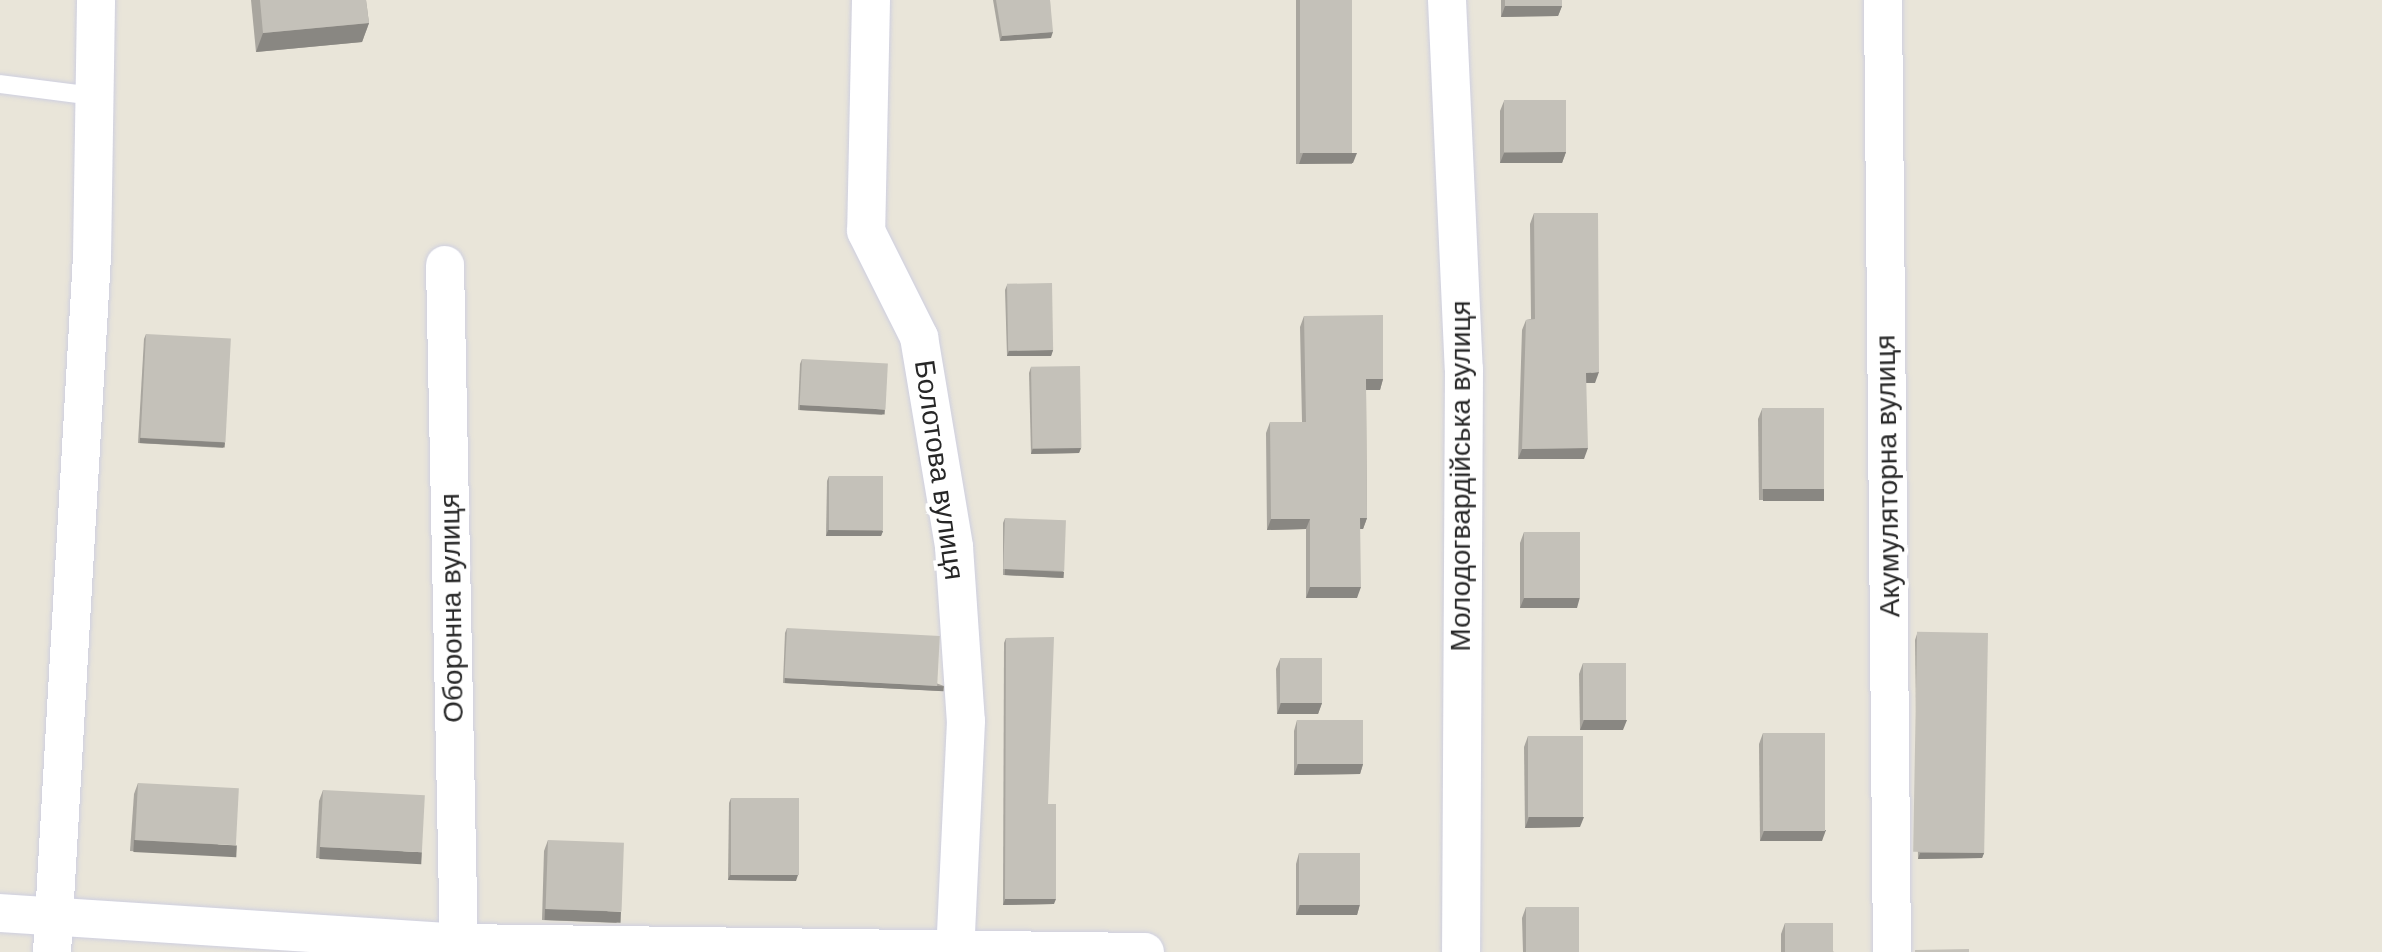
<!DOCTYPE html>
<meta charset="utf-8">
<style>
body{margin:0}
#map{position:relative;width:2382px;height:952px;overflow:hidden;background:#e9e5d9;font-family:Arial,sans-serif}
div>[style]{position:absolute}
.roads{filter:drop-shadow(0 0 2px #cecfe0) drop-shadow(0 0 2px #cecfe0)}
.service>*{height:18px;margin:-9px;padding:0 9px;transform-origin:9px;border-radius:9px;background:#fff}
.minor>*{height:38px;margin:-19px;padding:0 19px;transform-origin:19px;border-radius:19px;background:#fff}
.wall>*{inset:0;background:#a9a69f;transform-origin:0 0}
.shaded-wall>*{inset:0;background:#898782;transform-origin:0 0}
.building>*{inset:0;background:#c4c1b9;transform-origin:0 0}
span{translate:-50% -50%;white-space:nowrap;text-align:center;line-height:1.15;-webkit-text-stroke:8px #fff;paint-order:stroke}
.street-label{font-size:28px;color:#272727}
</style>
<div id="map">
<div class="roads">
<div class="service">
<div style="left:0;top:84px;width:95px;rotate:7.3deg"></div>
</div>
<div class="minor">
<div style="left:871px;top:0;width:231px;rotate:91.2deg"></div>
<div style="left:866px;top:231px;width:119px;rotate:63.4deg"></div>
<div style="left:919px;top:337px;width:213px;rotate:80.5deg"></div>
<div style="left:954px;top:547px;width:174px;rotate:86.1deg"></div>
<div style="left:966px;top:721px;width:231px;rotate:92.7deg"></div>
<div style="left:1447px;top:0;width:369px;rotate:87.4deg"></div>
<div style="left:1464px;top:369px;width:583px;rotate:90.29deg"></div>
<div style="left:1883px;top:0;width:952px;rotate:89.46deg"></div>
<div style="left:445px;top:265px;width:687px;rotate:88.83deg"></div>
<div style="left:0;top:913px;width:459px;rotate:3.7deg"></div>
<div style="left:458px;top:943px;width:687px;rotate:0.75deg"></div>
<div style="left:52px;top:952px;width:696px;rotate:-86.71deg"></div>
<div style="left:92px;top:257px;width:257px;rotate:-89.1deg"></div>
</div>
</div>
<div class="wall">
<div style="clip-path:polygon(251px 0,366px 0,369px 23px,362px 42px,256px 52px)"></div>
<div style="clip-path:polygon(993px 0,1050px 0,1051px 38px,1000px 41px)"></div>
<div style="left:1296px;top:0;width:56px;height:164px"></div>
<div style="clip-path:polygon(1501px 0,1562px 0,1562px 6px,1558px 16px,1501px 17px)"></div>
<div style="clip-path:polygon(1504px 101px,1566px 152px,1562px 163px,1500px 163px,1500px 111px)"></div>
<div style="clip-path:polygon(1534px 213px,1595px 383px,1586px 383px,1584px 459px,1518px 459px,1522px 330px,1526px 320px,1531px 319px,1530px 224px)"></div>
<div style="clip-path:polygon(1007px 285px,1053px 350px,1051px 356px,1007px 356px,1005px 290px)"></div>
<div style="clip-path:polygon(1304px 316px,1383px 379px,1380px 390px,1366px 390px,1367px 518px,1363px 529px,1360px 529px,1357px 598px,1306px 598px,1306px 529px,1267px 530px,1266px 433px,1270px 422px,1302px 422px,1300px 327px)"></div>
<div style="clip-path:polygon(146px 334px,225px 443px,223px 448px,138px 443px,144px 339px)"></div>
<div style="clip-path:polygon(802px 359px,883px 415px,798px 410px,800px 364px)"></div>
<div style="clip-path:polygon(1031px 367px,1081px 448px,1079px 453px,1031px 454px,1029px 373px)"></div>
<div style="clip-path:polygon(1762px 409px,1824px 489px,1821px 500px,1759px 500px,1758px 419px)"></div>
<div style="clip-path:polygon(829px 476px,883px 531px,881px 536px,826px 536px,827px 481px)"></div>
<div style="clip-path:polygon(1005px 518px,1064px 572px,1062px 578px,1003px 575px,1003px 523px)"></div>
<div style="clip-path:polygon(1524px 532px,1577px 608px,1520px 608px,1520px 543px)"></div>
<div style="clip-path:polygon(787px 628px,944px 686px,942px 691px,783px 683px,785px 633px)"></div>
<div style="clip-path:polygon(1917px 634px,1984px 853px,1982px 858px,1918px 859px,1915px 640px)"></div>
<div style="clip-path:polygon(1006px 638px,1048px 804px,1054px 904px,1003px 905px,1004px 643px)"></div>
<div style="clip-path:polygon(1280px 659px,1322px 703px,1318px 714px,1277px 714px,1276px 669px)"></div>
<div style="clip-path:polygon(1583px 663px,1623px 730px,1580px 730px,1579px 674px)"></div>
<div style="clip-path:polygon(1297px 720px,1363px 764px,1360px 774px,1294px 775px,1294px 731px)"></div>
<div style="clip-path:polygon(1763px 733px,1822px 841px,1760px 841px,1759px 744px)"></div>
<div style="clip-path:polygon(1528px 736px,1580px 827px,1525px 828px,1524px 747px)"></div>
<div style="clip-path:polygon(138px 783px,233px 856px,130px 851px,134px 794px)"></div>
<div style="clip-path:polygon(323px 790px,418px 863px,316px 858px,319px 801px)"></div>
<div style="clip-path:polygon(731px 798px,796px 881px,728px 880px,729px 803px)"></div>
<div style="clip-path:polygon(548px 840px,617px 923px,542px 920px,544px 851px)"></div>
<div style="clip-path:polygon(1299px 853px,1360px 904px,1357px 915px,1296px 915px,1296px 864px)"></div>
<div style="clip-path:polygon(1526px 907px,1578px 952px,1523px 952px,1522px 918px)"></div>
<div style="clip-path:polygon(1785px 923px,1834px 952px,1781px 952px,1781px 934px)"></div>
</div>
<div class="shaded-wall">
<div style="clip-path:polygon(1505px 6px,1562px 6px,1558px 16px,1501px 17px)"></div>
<div style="clip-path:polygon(369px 23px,362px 42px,256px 52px,263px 33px)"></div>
<div style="clip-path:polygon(1053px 32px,1051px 38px,1000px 41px,1002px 36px)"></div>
<div style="clip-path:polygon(1566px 152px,1562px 163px,1500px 163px,1504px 153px)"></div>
<div style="clip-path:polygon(1303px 153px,1357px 153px,1353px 163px,1299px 164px)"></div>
<div style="clip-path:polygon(1053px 350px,1051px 356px,1007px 356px,1009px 351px)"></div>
<div style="clip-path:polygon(1599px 372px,1595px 383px,1582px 383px,1586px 373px)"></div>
<div style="clip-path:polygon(1366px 379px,1383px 379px,1380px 390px,1362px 390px)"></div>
<div style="left:800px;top:405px;width:85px;height:5px;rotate:3deg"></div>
<div style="left:140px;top:438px;width:85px;height:5px;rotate:3deg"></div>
<div style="clip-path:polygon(1033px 448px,1081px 448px,1079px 453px,1031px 454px)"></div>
<div style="clip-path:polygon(1588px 448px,1584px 459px,1518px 459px,1522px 449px)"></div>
<div style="left:1763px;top:489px;width:61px;height:12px"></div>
<div style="clip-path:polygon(1360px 518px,1367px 518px,1363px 529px,1356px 529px)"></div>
<div style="clip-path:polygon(1271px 519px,1310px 519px,1306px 529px,1267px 530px)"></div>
<div style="clip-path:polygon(828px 530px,883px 531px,881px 536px,826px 536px)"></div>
<div style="left:1005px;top:569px;width:59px;height:6px;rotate:3deg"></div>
<div style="clip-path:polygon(1310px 587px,1361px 587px,1357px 598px,1306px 598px)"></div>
<div style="clip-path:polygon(1580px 597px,1577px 608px,1520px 608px,1524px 598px)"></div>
<div style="left:785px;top:678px;width:159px;height:5px;rotate:3deg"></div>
<div style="clip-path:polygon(1281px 703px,1322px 703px,1318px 714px,1277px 714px)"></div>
<div style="clip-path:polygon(1584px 720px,1627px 720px,1623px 730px,1580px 730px)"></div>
<div style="clip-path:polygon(1298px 764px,1363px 764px,1360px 774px,1294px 775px)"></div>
<div style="clip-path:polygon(1529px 817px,1584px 817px,1580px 827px,1525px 828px)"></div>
<div style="clip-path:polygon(1826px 830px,1822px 841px,1760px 841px,1764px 831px)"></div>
<div style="left:134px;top:840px;width:103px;height:12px;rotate:3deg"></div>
<div style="left:320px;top:847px;width:102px;height:12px;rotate:3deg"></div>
<div style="clip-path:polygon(1920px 853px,1984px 853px,1982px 858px,1918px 859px)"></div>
<div style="clip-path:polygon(730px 875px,798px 875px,796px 881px,728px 880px)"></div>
<div style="clip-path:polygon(1005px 899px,1056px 899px,1054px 904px,1003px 905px)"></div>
<div style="clip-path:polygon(1360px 904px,1357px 915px,1296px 915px,1300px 905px)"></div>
<div style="left:545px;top:909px;width:76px;height:11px;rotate:2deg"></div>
</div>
<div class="building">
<div style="clip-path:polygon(260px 0,366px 0,369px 23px,263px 33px)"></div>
<div style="clip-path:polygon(996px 0,1050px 0,1053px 32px,1002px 36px)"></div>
<div style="left:1300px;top:0;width:52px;height:153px"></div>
<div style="left:1505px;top:0;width:57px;height:6px"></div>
<div style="left:1566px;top:100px;width:52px;height:62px;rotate:90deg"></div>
<div style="clip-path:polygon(1534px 213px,1598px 213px,1599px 372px,1586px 373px,1588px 448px,1522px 449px,1526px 320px,1535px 319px)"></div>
<div style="left:1052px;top:283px;width:67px;height:45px;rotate:89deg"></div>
<div style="clip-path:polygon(1383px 315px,1383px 379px,1366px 379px,1367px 518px,1360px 518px,1361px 587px,1310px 587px,1310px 519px,1271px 519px,1270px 422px,1306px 422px,1304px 316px)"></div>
<div style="left:146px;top:334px;width:85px;height:104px;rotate:3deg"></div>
<div style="left:802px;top:359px;width:86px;height:46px;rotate:3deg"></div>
<div style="left:1080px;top:366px;width:82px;height:49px;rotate:89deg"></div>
<div style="left:1824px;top:408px;width:81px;height:62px;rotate:90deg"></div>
<div style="left:829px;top:476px;width:54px;height:54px"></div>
<div style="left:1005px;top:518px;width:61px;height:51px;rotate:2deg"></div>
<div style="left:1524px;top:532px;width:56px;height:66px"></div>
<div style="left:787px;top:628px;width:153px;height:50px;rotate:3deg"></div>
<div style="left:1988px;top:633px;width:220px;height:71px;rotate:91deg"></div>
<div style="clip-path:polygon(1054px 637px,1048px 804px,1056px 804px,1056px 899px,1005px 899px,1006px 638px)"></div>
<div style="left:1322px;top:658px;width:45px;height:42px;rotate:90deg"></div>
<div style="left:1583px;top:663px;width:43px;height:57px"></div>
<div style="left:1297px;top:720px;width:66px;height:44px"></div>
<div style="left:1763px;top:733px;width:62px;height:98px"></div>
<div style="left:1528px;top:736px;width:55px;height:81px"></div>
<div style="left:138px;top:783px;width:101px;height:57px;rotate:3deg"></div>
<div style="left:323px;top:790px;width:102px;height:57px;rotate:3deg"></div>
<div style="left:731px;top:798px;width:68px;height:77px"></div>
<div style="left:548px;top:840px;width:76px;height:69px;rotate:2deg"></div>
<div style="left:1299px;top:853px;width:61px;height:52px"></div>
<div style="left:1526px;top:907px;width:53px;height:45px"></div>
<div style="left:1785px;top:923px;width:48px;height:29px"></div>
<div style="clip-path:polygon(1969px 949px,1969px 952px,1915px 952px,1915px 950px)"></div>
</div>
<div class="street-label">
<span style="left:939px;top:470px;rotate:82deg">Болотова вулиця</span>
<span style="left:1461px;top:476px;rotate:-90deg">Молодогвардійська вулиця</span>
<span style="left:1888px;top:476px;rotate:-91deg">Акумуляторна вулиця</span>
<span style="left:452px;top:608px;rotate:-91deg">Оборонна вулиця</span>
</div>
</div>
